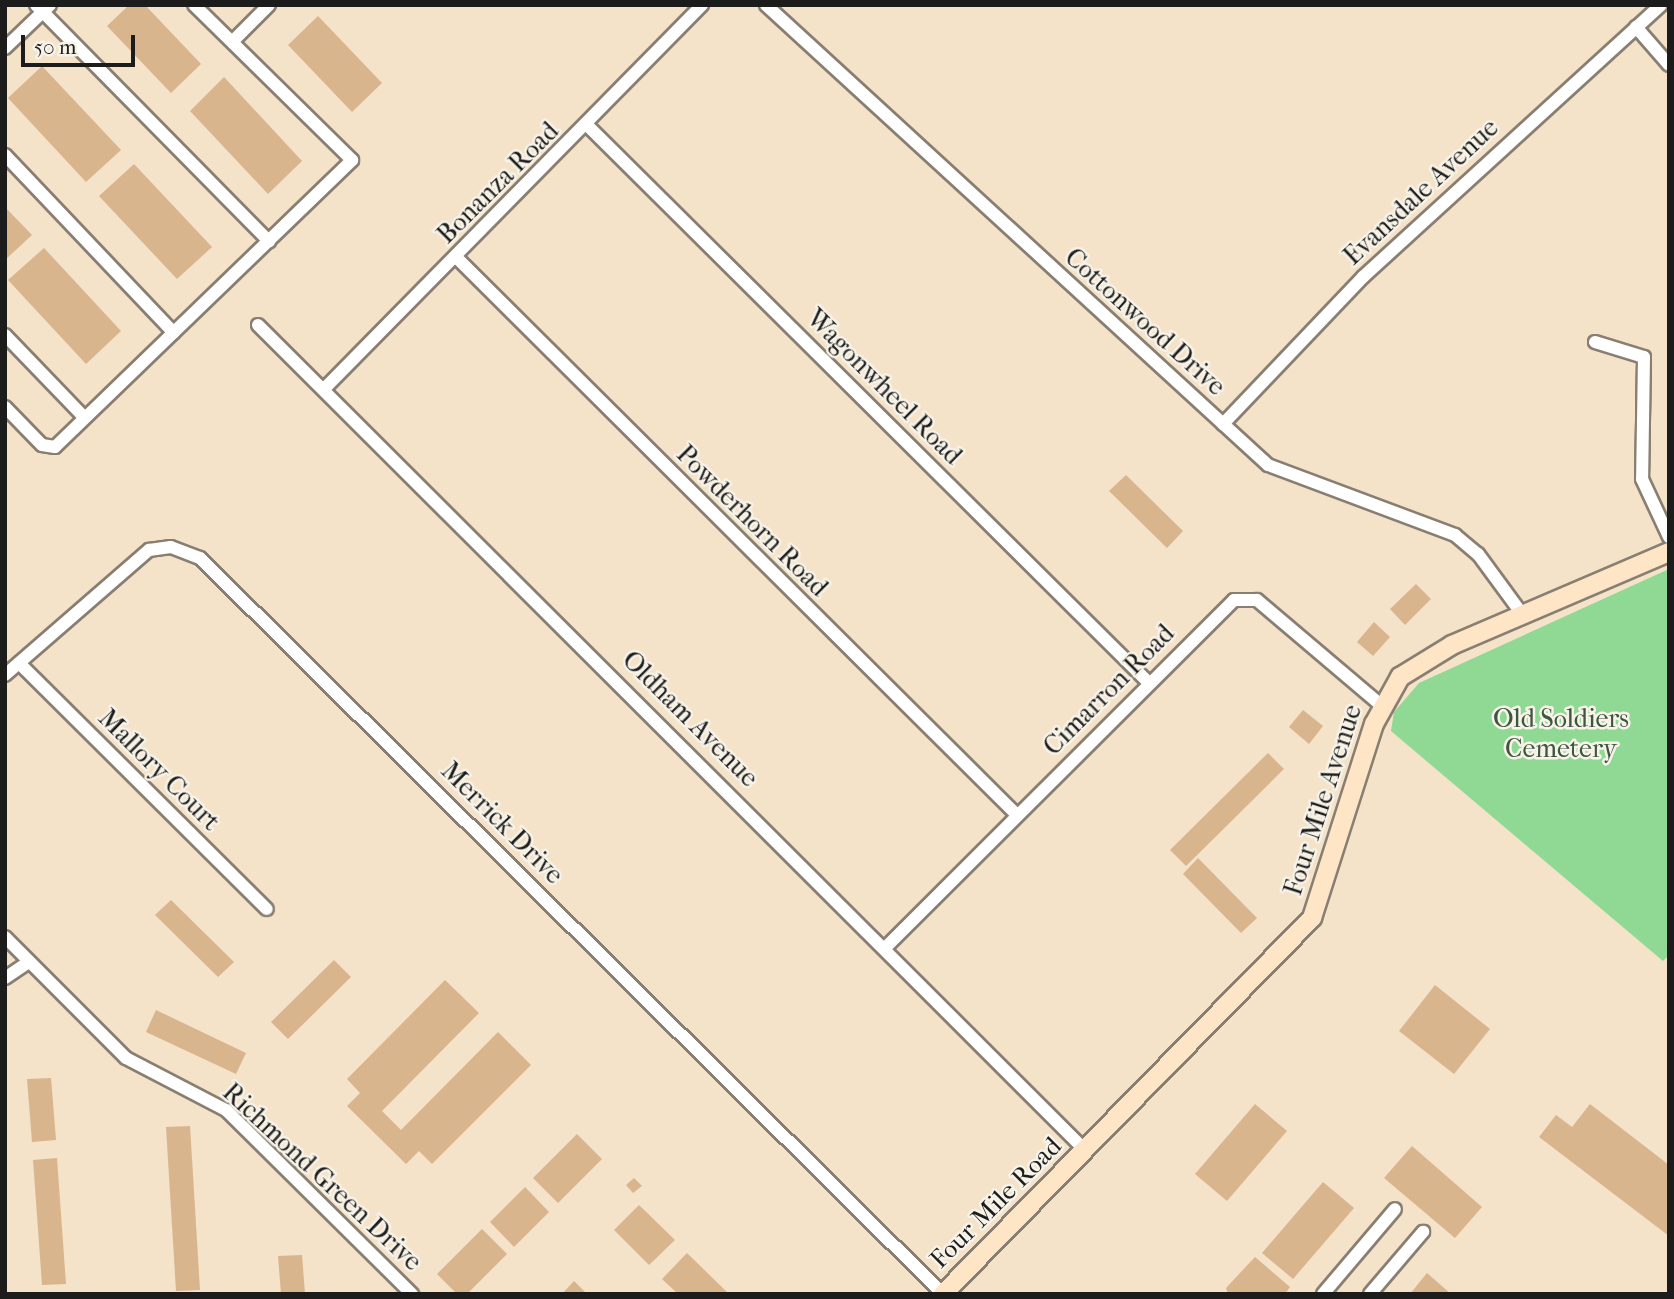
<!DOCTYPE html>
<style>
body{margin:0}
#map{position:relative;width:1674px;height:1299px;overflow:hidden;background:#f4e2c9;font-family:"IM FELL French Canon",serif}
div>[style]{position:absolute}
.green>*{inset:0;background:#8fd994}
.building>*{inset:0;background:#d9b58d}
.roads{filter:drop-shadow(2px 0 #887f72) drop-shadow(-2px 0 #887f72) drop-shadow(0 2px #887f72) drop-shadow(0 -2px #887f72)}
.street>*{height:12px;margin:-6px;padding:0 6px;transform-origin:6px;border-radius:6px;background:#fff}
.secondary>*{height:18px;margin:-9px;padding:0 9px;transform-origin:9px;border-radius:9px;background:#fde5c5}
span{translate:-50% -50%;white-space:nowrap;text-align:center;line-height:1.15;-webkit-text-stroke:5px #f7f3e8;paint-order:stroke}
.street-label{font-size:26px;color:#1c1c1c}
.park-label{font-size:26px;color:#3e5540}
.frame{position:absolute;inset:0;border:7px solid #1c1c1c;pointer-events:none}
.scale{position:absolute;left:21px;top:35px;width:114px;height:32px;box-sizing:border-box;border:4px solid #1c1c1c;border-top:0;padding-left:9px;font-size:21px;line-height:24px;white-space:nowrap;color:#1c1c1c;-webkit-text-stroke:5px #f7f3e8;paint-order:stroke}
</style>
<div id="map">
<div class="green">
<div style="clip-path:polygon(1669px 569px,1669px 955px,1663px 961px,1391px 731px,1394px 712px,1419px 683px)"></div>
</div>
<div class="building">
<div style="clip-path:polygon(129px 5px,145px 5px,201px 64px,171px 93px,107px 26px)"></div>
<div style="clip-path:polygon(318px 16px,382px 83px,352px 112px,288px 45px)"></div>
<div style="clip-path:polygon(42px 66px,121px 150px,86px 182px,8px 98px)"></div>
<div style="clip-path:polygon(224px 77px,302px 161px,268px 194px,190px 111px)"></div>
<div style="clip-path:polygon(134px 164px,212px 247px,177px 279px,99px 196px)"></div>
<div style="clip-path:polygon(5px 207px,32px 235px,5px 260px)"></div>
<div style="clip-path:polygon(44px 248px,121px 331px,86px 364px,8px 280px)"></div>
<div style="clip-path:polygon(1126px 475px,1183px 531px,1167px 548px,1109px 491px)"></div>
<div style="clip-path:polygon(1416px 584px,1431px 599px,1405px 625px,1390px 609px)"></div>
<div style="clip-path:polygon(1374px 622px,1390px 637px,1373px 656px,1357px 642px)"></div>
<div style="clip-path:polygon(1303px 710px,1323px 726px,1309px 744px,1289px 727px)"></div>
<div style="clip-path:polygon(1268px 753px,1284px 769px,1186px 866px,1170px 850px)"></div>
<div style="clip-path:polygon(1198px 858px,1257px 918px,1241px 933px,1183px 874px)"></div>
<div style="clip-path:polygon(171px 900px,234px 962px,218px 977px,155px 915px)"></div>
<div style="clip-path:polygon(334px 960px,351px 977px,288px 1039px,271px 1022px)"></div>
<div style="clip-path:polygon(445px 980px,479px 1013px,382px 1111px,401px 1130px,498px 1032px,531px 1065px,432px 1164px,419px 1151px,406px 1164px,347px 1106px,360px 1093px,347px 1079px)"></div>
<div style="clip-path:polygon(1435px 985px,1490px 1029px,1454px 1074px,1399px 1031px)"></div>
<div style="clip-path:polygon(156px 1010px,246px 1053px,236px 1074px,146px 1032px)"></div>
<div style="clip-path:polygon(51px 1078px,56px 1140px,32px 1142px,27px 1079px)"></div>
<div style="clip-path:polygon(1255px 1104px,1287px 1131px,1227px 1201px,1195px 1174px)"></div>
<div style="clip-path:polygon(1590px 1104px,1669px 1165px,1669px 1236px,1539px 1137px,1556px 1115px,1572px 1127px)"></div>
<div style="clip-path:polygon(190px 1126px,200px 1290px,176px 1291px,166px 1127px)"></div>
<div style="clip-path:polygon(577px 1134px,602px 1159px,558px 1203px,533px 1178px)"></div>
<div style="clip-path:polygon(1412px 1146px,1482px 1207px,1455px 1238px,1384px 1178px)"></div>
<div style="clip-path:polygon(57px 1158px,66px 1284px,42px 1285px,33px 1160px)"></div>
<div style="clip-path:polygon(634px 1178px,642px 1186px,633px 1193px,626px 1185px)"></div>
<div style="clip-path:polygon(1323px 1182px,1354px 1208px,1293px 1279px,1262px 1253px)"></div>
<div style="clip-path:polygon(525px 1187px,549px 1212px,514px 1247px,490px 1222px)"></div>
<div style="clip-path:polygon(639px 1205px,675px 1240px,649px 1265px,614px 1230px)"></div>
<div style="clip-path:polygon(482px 1229px,507px 1254px,467px 1294px,457px 1294px,437px 1274px)"></div>
<div style="clip-path:polygon(687px 1253px,729px 1294px,678px 1294px,662px 1279px)"></div>
<div style="clip-path:polygon(302px 1255px,305px 1294px,281px 1294px,278px 1256px)"></div>
<div style="clip-path:polygon(1255px 1257px,1290px 1287px,1285px 1294px,1228px 1294px,1226px 1288px)"></div>
<div style="clip-path:polygon(1427px 1273px,1451px 1294px,1410px 1294px)"></div>
<div style="clip-path:polygon(574px 1281px,587px 1294px,562px 1294px)"></div>
</div>
<div class="roads">
<div class="street">
<div style="left:36px;top:5px;width:332px;rotate:45.4deg"></div>
<div style="left:766px;top:5px;width:681px;rotate:42.5deg"></div>
<div style="left:1268px;top:465px;width:200px;rotate:20.5deg"></div>
<div style="left:1455px;top:535px;width:30px;rotate:40deg"></div>
<div style="left:1478px;top:554px;width:74px;rotate:53.7deg"></div>
<div style="left:1636px;top:27px;width:50px;rotate:49deg"></div>
<div style="left:235px;top:39px;width:48px;rotate:-45deg"></div>
<div style="left:5px;top:48px;width:62px;rotate:-43.7deg"></div>
<div style="left:587px;top:125px;width:791px;rotate:44.8deg"></div>
<div style="left:5px;top:155px;width:245px;rotate:46.5deg"></div>
<div style="left:456px;top:257px;width:791px;rotate:44.85deg"></div>
<div style="left:258px;top:325px;width:1168px;rotate:44.93deg"></div>
<div style="left:5px;top:335px;width:114px;rotate:46.1deg"></div>
<div style="left:1595px;top:342px;width:51px;rotate:17deg"></div>
<div style="left:1644px;top:357px;width:122px;rotate:90.9deg"></div>
<div style="left:1642px;top:479px;width:64px;rotate:65deg"></div>
<div style="left:324px;top:389px;width:539px;rotate:-45.45deg"></div>
<div style="left:5px;top:407px;width:53px;rotate:45.8deg"></div>
<div style="left:42px;top:445px;width:13px;rotate:9deg"></div>
<div style="left:55px;top:447px;width:413px;rotate:-44deg"></div>
<div style="left:352px;top:160px;width:221px;rotate:-135.5deg"></div>
<div style="left:1223px;top:424px;width:203px;rotate:-46.4deg"></div>
<div style="left:1363px;top:277px;width:403px;rotate:-42.4deg"></div>
<div style="left:19px;top:663px;width:349px;rotate:44.8deg"></div>
<div style="left:5px;top:675px;width:191px;rotate:-41deg"></div>
<div style="left:149px;top:550px;width:22px;rotate:-8deg"></div>
<div style="left:171px;top:547px;width:31px;rotate:21deg"></div>
<div style="left:200px;top:558px;width:1046px;rotate:44.73deg"></div>
<div style="left:5px;top:937px;width:171px;rotate:45deg"></div>
<div style="left:126px;top:1058px;width:113px;rotate:27.5deg"></div>
<div style="left:226px;top:1110px;width:262px;rotate:44.7deg"></div>
<div style="left:887px;top:946px;width:490px;rotate:-44.9deg"></div>
<div style="left:1234px;top:600px;width:23px"></div>
<div style="left:1257px;top:600px;width:162px;rotate:40.3deg"></div>
<div style="left:5px;top:978px;width:29px;rotate:-34deg"></div>
<div style="left:1323px;top:1294px;width:111px;rotate:-49.7deg"></div>
<div style="left:1370px;top:1294px;width:82px;rotate:-49.5deg"></div>
</div>
<div class="secondary">
<div style="left:943px;top:1294px;width:527px;rotate:-45.54deg"></div>
<div style="left:1312px;top:918px;width:204px;rotate:-72.3deg"></div>
<div style="left:1374px;top:724px;width:54px;rotate:-61deg"></div>
<div style="left:1400px;top:677px;width:61px;rotate:-31.6deg"></div>
<div style="left:1452px;top:645px;width:236px;rotate:-23.2deg"></div>
</div>
</div>
<div class="street-label">
<span style="left:498px;top:183px;rotate:-45deg">Bonanza Road</span>
<span style="left:1421px;top:192px;rotate:-43deg">Evansdale Avenue</span>
<span style="left:1145px;top:322px;rotate:42deg">Cottonwood Drive</span>
<span style="left:884px;top:387px;rotate:45deg">Wagonwheel Road</span>
<span style="left:752px;top:521px;rotate:45deg">Powderhorn Road</span>
<span style="left:1109px;top:690px;rotate:-45deg">Cimarron Road</span>
<span style="left:690px;top:719px;rotate:45deg">Oldham Avenue</span>
<span style="left:159px;top:770px;rotate:45deg">Mallory Court</span>
<span style="left:1323px;top:800px;rotate:-72deg">Four Mile Avenue</span>
<span style="left:502px;top:823px;rotate:45deg">Merrick Drive</span>
<span style="left:322px;top:1177px;rotate:43deg">Richmond Green Drive</span>
<span style="left:996px;top:1203px;rotate:-45deg">Four Mile Road</span>
</div>
<div class="park-label">
<span style="left:1561px;top:734px">Old Soldiers<br>Cemetery</span>
</div>
<div class="frame"></div>
<div class="scale">50 m</div>
</div>
